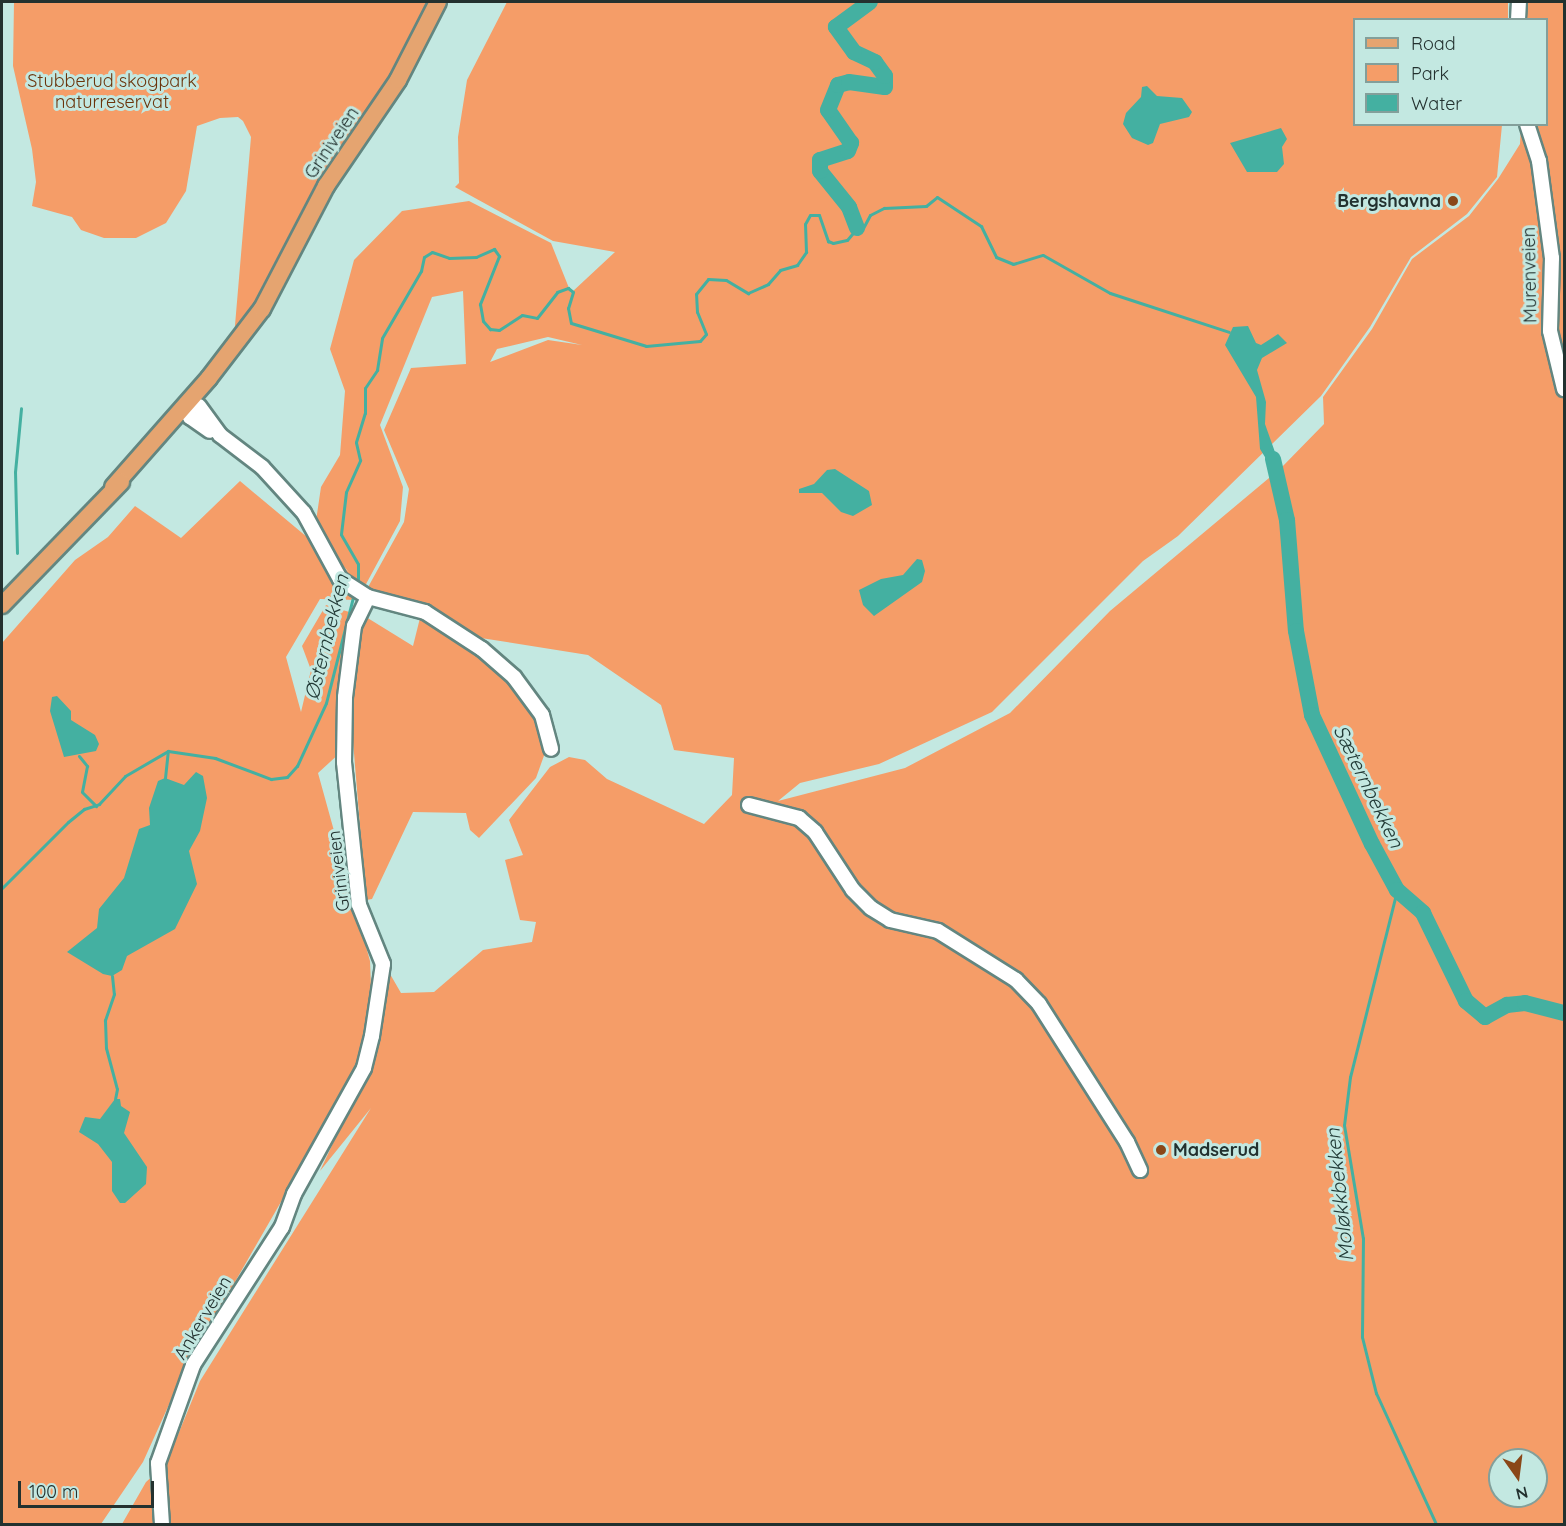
<!DOCTYPE html>
<meta charset="utf-8">
<style>
body{margin:0}
#map{position:relative;width:1566px;height:1526px;overflow:hidden;background:#c3e8e1;font-family:Quicksand,sans-serif}
div>[style]{position:absolute}
.green>*{inset:0;background:#f59d68}
.water>*{inset:0;background:#44b0a1}
.stream>*{height:3px;margin:-1.5px;padding:0 1.5px;transform-origin:1.5px;border-radius:1.5px;background:#44b0a1}
.river>*{height:16px;margin:-8px;padding:0 8px;transform-origin:8px;border-radius:8px;background:#44b0a1}
.roads{filter:drop-shadow(2px 0 #638680) drop-shadow(-2px 0 #638680) drop-shadow(0 2px #638680) drop-shadow(0 -2px #638680)}
.minor>*{height:14px;margin:-7px;padding:0 7px;transform-origin:7px;border-radius:7px;background:#fff}
.major>*{height:16px;margin:-8px;padding:0 8px;transform-origin:8px;border-radius:8px;background:#e5a470}
.dots>*{width:16px;height:16px;translate:-50% -50%;box-sizing:border-box;border:3px solid #c3e8e1;border-radius:50%}
span{translate:-50% -50%;white-space:nowrap;text-align:center;line-height:1.15;-webkit-text-stroke:6px #c3e8e1;paint-order:stroke}
.park-label{font-size:18px;color:#6b340b}
.street-label{font-size:18px;color:#23312f}
.poi-label{font-size:18px;color:#23312f;font-weight:700}
.right{translate:-100% -50%;text-align:right}
.left{translate:0 -50%;text-align:left}
.water-label{font-size:20px;color:#233b37;font-style:italic}
.frame{position:absolute;inset:0;border:3px solid #23312f;pointer-events:none}
.legend{position:absolute;left:1353px;top:18px;width:195px;height:108px;box-sizing:border-box;background:#c3e8e1;border:2px solid #839f9a;margin:0;padding:8px 10px;list-style:none;font-size:18px;color:#23312f}
.legend li{display:flex;align-items:center;gap:12px;height:30px}
.legend b{width:30px;border:2px solid #839f9a}
.north{position:absolute;left:1488px;top:1448px;width:60px;height:60px;box-sizing:border-box;background:#c3e8e1;border:2px solid #839f9a;border-radius:50%;rotate:166deg;font-size:16px;font-weight:700;line-height:24px;text-align:center;color:#23312f}
.north::after{content:'';display:block;margin:auto;width:21px;height:27px;background:#8a4718;clip-path:polygon(50% 0,100% 100%,50% 72%,0 100%)}
.scale{position:absolute;left:18px;top:1481px;width:136px;height:27px;box-sizing:border-box;border:3px solid #23312f;border-top:0;padding-left:8px;font-size:18px;line-height:21px;white-space:nowrap;color:#23312f;-webkit-text-stroke:4px #c3e8e1;paint-order:stroke}
</style>
<div id="map">
<div class="green">
<div style="clip-path:polygon(14px 2px,437px 2px,274px 279px,234px 337px,251px 137px,243px 121px,238px 117px,220px 118px,197px 126px,186px 191px,166px 223px,136px 238px,104px 238px,81px 230px,72px 217px,32px 206px,36px 182px,32px 149px,13px 66px)"></div>
<div style="clip-path:polygon(evenodd,507px 2px,1508px 2px,1508px 19px,1354px 20px,1354px 124px,1502px 125px,1497px 177px,1467px 214px,1411px 257px,1370px 327px,1321px 396px,1178px 536px,1143px 561px,992px 712px,879px 764px,800px 783px,778px 801px,905px 768px,1010px 713px,1110px 611px,1281px 468px,1324px 424px,1323px 397px,1372px 329px,1412px 259px,1469px 216px,1498px 179px,1520px 144px,1521px 125px,1546px 124px,1546px 20px,1524px 19px,1525px 2px,1564px 2px,1564px 1524px,122px 1524px,146px 1482px,166px 1464px,200px 1381px,371px 1108px,320px 1171px,372px 1060px,390px 974px,401px 993px,434px 992px,483px 950px,532px 942px,536px 922px,520px 920px,505px 860px,523px 855px,509px 820px,550px 767px,569px 757px,585px 760px,607px 779px,704px 824px,732px 795px,734px 758px,674px 750px,661px 705px,588px 655px,481px 638px,395px 601px,320px 599px,286px 657px,301px 712px,311px 670px,302px 646px,326px 605px,366px 617px,413px 646px,420px 618px,451px 634px,514px 683px,536px 713px,546px 750px,536px 778px,479px 838px,470px 830px,466px 813px,413px 812px,372px 899px,366px 900px,353px 741px,318px 773px,370px 961px,372px 1013px,350px 1082px,186px 1367px,143px 1462px,101px 1524px,2px 1524px,2px 643px,75px 560px,108px 537px,135px 506px,181px 538px,240px 481px,350px 573px,335px 558px,316px 521px,321px 487px,340px 455px,345px 391px,330px 349px,354px 260px,402px 211px,469px 201px,551px 243px,571px 293px,615px 252px,553px 241px,455px 187px,459px 183px,458px 137px,467px 80px,507px 2px,463px 291px,466px 364px,411px 368px,384px 430px,409px 489px,404px 522px,367px 589px,365px 586px,400px 521px,403px 487px,380px 425px,432px 297px,463px 291px,507px 2px,548px 337px,582px 345px,548px 340px,490px 362px,497px 349px,548px 337px,507px 2px,1500px 1460px,1536px 1460px,1536px 1496px,1500px 1496px,1500px 1460px)"></div>
</div>
<div class="water">
<div style="clip-path:polygon(1147px 86px,1157px 96px,1182px 98px,1192px 112px,1189px 117px,1160px 124px,1153px 143px,1148px 145px,1132px 138px,1123px 124px,1126px 113px,1141px 97px,1142px 87px)"></div>
<div style="clip-path:polygon(1281px 128px,1287px 139px,1282px 147px,1284px 164px,1277px 172px,1247px 172px,1230px 143px)"></div>
<div style="clip-path:polygon(1248px 326px,1256px 343px,1261px 345px,1278px 334px,1287px 343px,1262px 358px,1257px 370px,1266px 402px,1265px 424px,1276px 455px,1268px 462px,1260px 449px,1256px 397px,1225px 345px,1233px 327px)"></div>
<div style="clip-path:polygon(835px 469px,869px 491px,872px 505px,853px 516px,841px 512px,822px 493px,799px 493px,799px 489px,814px 484px,827px 470px)"></div>
<div style="clip-path:polygon(917px 559px,922px 560px,925px 571px,922px 582px,874px 616px,863px 605px,859px 590px,881px 579px,903px 575px)"></div>
<div style="clip-path:polygon(57px 696px,71px 711px,71px 720px,95px 735px,99px 744px,96px 751px,64px 757px,50px 711px,52px 697px)"></div>
<div style="clip-path:polygon(196px 772px,203px 776px,207px 798px,200px 831px,189px 851px,197px 884px,175px 929px,127px 956px,122px 970px,112px 976px,103px 974px,67px 952px,97px 928px,99px 909px,124px 878px,139px 829px,150px 825px,149px 808px,158px 781px,165px 778px,184px 785px)"></div>
<div style="clip-path:polygon(115px 1099px,120px 1099px,121px 1106px,130px 1112px,124px 1133px,147px 1167px,146px 1184px,125px 1203px,120px 1203px,112px 1191px,112px 1162px,98px 1144px,79px 1132px,85px 1117px,100px 1119px)"></div>
</div>
<div class="stream">
<div style="left:17px;top:553px;width:81px;rotate:-91.4deg"></div>
<div style="left:15px;top:472px;width:64px;rotate:-84.6deg"></div>
<div style="left:358px;top:584px;width:20px;rotate:-90deg"></div>
<div style="left:358px;top:564px;width:34px;rotate:-120deg"></div>
<div style="left:341px;top:534px;width:42px;rotate:-83.2deg"></div>
<div style="left:346px;top:492px;width:35px;rotate:-66deg"></div>
<div style="left:360px;top:460px;width:18px;rotate:-103deg"></div>
<div style="left:356px;top:442px;width:30px;rotate:-73deg"></div>
<div style="left:365px;top:413px;width:25px;rotate:-90deg"></div>
<div style="left:365px;top:388px;width:22px;rotate:-56deg"></div>
<div style="left:377px;top:370px;width:32px;rotate:-81deg"></div>
<div style="left:382px;top:338px;width:78px;rotate:-59.8deg"></div>
<div style="left:421px;top:271px;width:14px;rotate:-78deg"></div>
<div style="left:424px;top:257px;width:9px;rotate:-32deg"></div>
<div style="left:432px;top:252px;width:18px;rotate:19deg"></div>
<div style="left:449px;top:258px;width:27px;rotate:-2deg"></div>
<div style="left:476px;top:257px;width:20px;rotate:-24deg"></div>
<div style="left:494px;top:249px;width:9px;rotate:54deg"></div>
<div style="left:499px;top:256px;width:52px;rotate:111.6deg"></div>
<div style="left:480px;top:304px;width:17px;rotate:80deg"></div>
<div style="left:483px;top:321px;width:11px;rotate:49deg"></div>
<div style="left:490px;top:329px;width:9px;rotate:6deg"></div>
<div style="left:499px;top:330px;width:27px;rotate:-33deg"></div>
<div style="left:522px;top:315px;width:15px;rotate:11deg"></div>
<div style="left:537px;top:318px;width:33px;rotate:-52deg"></div>
<div style="left:557px;top:292px;width:12px;rotate:-20deg"></div>
<div style="left:568px;top:288px;width:6px;rotate:39deg"></div>
<div style="left:573px;top:292px;width:17px;rotate:107deg"></div>
<div style="left:568px;top:308px;width:15px;rotate:79deg"></div>
<div style="left:571px;top:323px;width:78px;rotate:17deg"></div>
<div style="left:646px;top:346px;width:54px;rotate:-5.3deg"></div>
<div style="left:700px;top:341px;width:9px;rotate:-49deg"></div>
<div style="left:706px;top:334px;width:24px;rotate:-112deg"></div>
<div style="left:697px;top:312px;width:18px;rotate:-93deg"></div>
<div style="left:696px;top:294px;width:19px;rotate:-51deg"></div>
<div style="left:708px;top:279px;width:18px;rotate:3deg"></div>
<div style="left:726px;top:280px;width:26px;rotate:31deg"></div>
<div style="left:748px;top:293px;width:22px;rotate:-24deg"></div>
<div style="left:768px;top:284px;width:18px;rotate:-49deg"></div>
<div style="left:780px;top:270px;width:18px;rotate:-16deg"></div>
<div style="left:797px;top:265px;width:16px;rotate:-55deg"></div>
<div style="left:806px;top:252px;width:28px;rotate:-92deg"></div>
<div style="left:805px;top:224px;width:10px;rotate:-61deg"></div>
<div style="left:810px;top:215px;width:9px"></div>
<div style="left:819px;top:215px;width:28px;rotate:71deg"></div>
<div style="left:828px;top:241px;width:5px;rotate:22deg"></div>
<div style="left:833px;top:243px;width:14px;rotate:-12deg"></div>
<div style="left:847px;top:240px;width:16px;rotate:-50deg"></div>
<div style="left:857px;top:228px;width:5px;rotate:22deg"></div>
<div style="left:862px;top:230px;width:17px;rotate:-62deg"></div>
<div style="left:870px;top:215px;width:16px;rotate:-27deg"></div>
<div style="left:884px;top:208px;width:42px;rotate:-2.7deg"></div>
<div style="left:926px;top:206px;width:14px;rotate:-39deg"></div>
<div style="left:937px;top:197px;width:53px;rotate:33.4deg"></div>
<div style="left:981px;top:226px;width:34px;rotate:64deg"></div>
<div style="left:996px;top:257px;width:18px;rotate:22deg"></div>
<div style="left:1013px;top:264px;width:31px;rotate:-17deg"></div>
<div style="left:1043px;top:255px;width:77px;rotate:29.6deg"></div>
<div style="left:1110px;top:293px;width:125px;rotate:18.1deg"></div>
<div style="left:79px;top:756px;width:13px;rotate:51deg"></div>
<div style="left:87px;top:766px;width:26px;rotate:101deg"></div>
<div style="left:82px;top:792px;width:20px;rotate:45deg"></div>
<div style="left:165px;top:778px;width:27px;rotate:-84deg"></div>
<div style="left:2px;top:888px;width:93px;rotate:-45deg"></div>
<div style="left:68px;top:822px;width:21px;rotate:-39deg"></div>
<div style="left:84px;top:809px;width:16px;rotate:-18deg"></div>
<div style="left:99px;top:804px;width:38px;rotate:-47deg"></div>
<div style="left:125px;top:776px;width:50px;rotate:-30.2deg"></div>
<div style="left:168px;top:751px;width:48px;rotate:8.5deg"></div>
<div style="left:215px;top:758px;width:60px;rotate:20.6deg"></div>
<div style="left:271px;top:779px;width:16px;rotate:-7deg"></div>
<div style="left:287px;top:777px;width:15px;rotate:-48deg"></div>
<div style="left:297px;top:766px;width:69px;rotate:-65.3deg"></div>
<div style="left:326px;top:703px;width:114px;rotate:-75.7deg"></div>
<div style="left:1397px;top:890px;width:193px;rotate:104.1deg"></div>
<div style="left:1350px;top:1077px;width:48px;rotate:97.1deg"></div>
<div style="left:1344px;top:1125px;width:115px;rotate:80.5deg"></div>
<div style="left:1363px;top:1238px;width:99px;rotate:90.6deg"></div>
<div style="left:1362px;top:1337px;width:58px;rotate:76deg"></div>
<div style="left:1376px;top:1393px;width:144px;rotate:65.4deg"></div>
<div style="left:112px;top:976px;width:18px;rotate:84deg"></div>
<div style="left:114px;top:994px;width:28px;rotate:109deg"></div>
<div style="left:105px;top:1020px;width:28px;rotate:88deg"></div>
<div style="left:106px;top:1048px;width:42px;rotate:75deg"></div>
<div style="left:117px;top:1089px;width:10px;rotate:101deg"></div>
</div>
<div class="river">
<div style="left:857px;top:228px;width:22px;rotate:-111deg"></div>
<div style="left:849px;top:207px;width:46px;rotate:-128.9deg"></div>
<div style="left:820px;top:171px;width:11px;rotate:-90deg"></div>
<div style="left:820px;top:160px;width:29px;rotate:-18deg"></div>
<div style="left:848px;top:151px;width:9px;rotate:-69deg"></div>
<div style="left:851px;top:143px;width:40px;rotate:-124.9deg"></div>
<div style="left:828px;top:110px;width:27px;rotate:-68deg"></div>
<div style="left:838px;top:85px;width:11px;rotate:-15deg"></div>
<div style="left:849px;top:82px;width:36px;rotate:8deg"></div>
<div style="left:885px;top:87px;width:11px;rotate:-90deg"></div>
<div style="left:885px;top:76px;width:17px;rotate:-126deg"></div>
<div style="left:875px;top:62px;width:23px;rotate:-155deg"></div>
<div style="left:854px;top:52px;width:31px;rotate:-126deg"></div>
<div style="left:836px;top:27px;width:42px;rotate:-36.3deg"></div>
<div style="left:1273px;top:459px;width:63px;rotate:77.1deg"></div>
<div style="left:1287px;top:520px;width:111px;rotate:85.4deg"></div>
<div style="left:1296px;top:631px;width:86px;rotate:79.2deg"></div>
<div style="left:1312px;top:715px;width:142px;rotate:65.1deg"></div>
<div style="left:1372px;top:844px;width:52px;rotate:61.5deg"></div>
<div style="left:1397px;top:890px;width:35px;rotate:41deg"></div>
<div style="left:1423px;top:913px;width:98px;rotate:64deg"></div>
<div style="left:1466px;top:1001px;width:25px;rotate:40deg"></div>
<div style="left:1485px;top:1017px;width:25px;rotate:-29deg"></div>
<div style="left:1507px;top:1005px;width:18px;rotate:-6deg"></div>
<div style="left:1525px;top:1003px;width:40px;rotate:14.4deg"></div>
</div>
<div class="roads">
<div class="minor">
<div style="left:1518px;top:20px;width:18px;rotate:-87deg"></div>
<div style="left:1527px;top:124px;width:39px;rotate:72deg"></div>
<div style="left:1539px;top:161px;width:98px;rotate:82.4deg"></div>
<div style="left:1552px;top:258px;width:73px;rotate:91.6deg"></div>
<div style="left:1550px;top:331px;width:60px;rotate:76.4deg"></div>
<div style="left:186px;top:406px;width:12px;rotate:70deg"></div>
<div style="left:190px;top:417px;width:24px;rotate:35deg"></div>
<div style="left:199px;top:406px;width:36px;rotate:54deg"></div>
<div style="left:220px;top:435px;width:53px;rotate:37.3deg"></div>
<div style="left:262px;top:467px;width:62px;rotate:47.6deg"></div>
<div style="left:304px;top:513px;width:75px;rotate:61.4deg"></div>
<div style="left:340px;top:579px;width:33px;rotate:33deg"></div>
<div style="left:368px;top:597px;width:59px;rotate:14.7deg"></div>
<div style="left:425px;top:612px;width:68px;rotate:33deg"></div>
<div style="left:482px;top:649px;width:43px;rotate:41.2deg"></div>
<div style="left:514px;top:677px;width:47px;rotate:53.6deg"></div>
<div style="left:542px;top:715px;width:35px;rotate:75deg"></div>
<div style="left:749px;top:805px;width:52px;rotate:14.6deg"></div>
<div style="left:799px;top:818px;width:21px;rotate:41deg"></div>
<div style="left:815px;top:832px;width:69px;rotate:56.8deg"></div>
<div style="left:853px;top:890px;width:25px;rotate:45deg"></div>
<div style="left:871px;top:908px;width:22px;rotate:32deg"></div>
<div style="left:890px;top:920px;width:49px;rotate:12.9deg"></div>
<div style="left:938px;top:931px;width:92px;rotate:32.1deg"></div>
<div style="left:1016px;top:980px;width:33px;rotate:46deg"></div>
<div style="left:1039px;top:1004px;width:164px;rotate:57.5deg"></div>
<div style="left:1127px;top:1142px;width:31px;rotate:65deg"></div>
<div style="left:162px;top:1524px;width:61px;rotate:-93.8deg"></div>
<div style="left:158px;top:1463px;width:104px;rotate:-70.3deg"></div>
<div style="left:193px;top:1365px;width:164px;rotate:-57.2deg"></div>
<div style="left:282px;top:1227px;width:35px;rotate:-70deg"></div>
<div style="left:294px;top:1194px;width:144px;rotate:-60.9deg"></div>
<div style="left:364px;top:1068px;width:33px;rotate:-76deg"></div>
<div style="left:372px;top:1036px;width:73px;rotate:-81.3deg"></div>
<div style="left:383px;top:964px;width:64px;rotate:-112.1deg"></div>
<div style="left:359px;top:905px;width:144px;rotate:-96deg"></div>
<div style="left:344px;top:762px;width:65px;rotate:-89.1deg"></div>
<div style="left:345px;top:697px;width:72px;rotate:-82.8deg"></div>
<div style="left:354px;top:626px;width:32px;rotate:-64deg"></div>
</div>
<div class="major">
<div style="left:113px;top:487px;width:145px;rotate:-48.6deg"></div>
<div style="left:209px;top:378px;width:87px;rotate:-52.5deg"></div>
<div style="left:262px;top:309px;width:139px;rotate:-62.5deg"></div>
<div style="left:326px;top:186px;width:128px;rotate:-55.8deg"></div>
<div style="left:398px;top:80px;width:88px;rotate:-62.9deg"></div>
<div style="left:2px;top:605px;width:171px;rotate:-45.9deg"></div>
</div>
</div>
<div class="dots">
<div style="left:1453px;top:201px;background:#8a4718"></div>
<div style="left:1161px;top:1150px;background:#8a4718"></div>
</div>
<div class="park-label">
<span style="left:112px;top:92px">Stubberud skogpark<br>naturreservat</span>
</div>
<div class="street-label">
<span style="left:332px;top:143px;rotate:-56deg">Griniveien</span>
<span style="left:1530px;top:275px;rotate:-91deg">Murenveien</span>
<span style="left:339px;top:871px;rotate:-97deg">Griniveien</span>
<span style="left:203px;top:1318px;rotate:-59deg">Ankerveien</span>
</div>
<div class="poi-label">
<span class="right" style="left:1441px;top:201px">Bergshavna</span>
<span class="left" style="left:1173px;top:1150px">Madserud</span>
</div>
<div class="water-label">
<span style="left:326px;top:637px;rotate:-76deg">Østernbekken</span>
<span style="left:1369px;top:786px;rotate:64deg">Sæternbekken</span>
<span style="left:1339px;top:1195px;rotate:-96deg">Moløkkbekken</span>
</div>
<div class="frame"></div>
<ul class="legend">
<li><b style="height:8px;background:#e5a470"></b>Road</li>
<li><b style="height:16px;background:#f59d68"></b>Park</li>
<li><b style="height:16px;background:#44b0a1"></b>Water</li>
</ul>
<div class="north">N</div>
<div class="scale">100 m</div>
</div>
